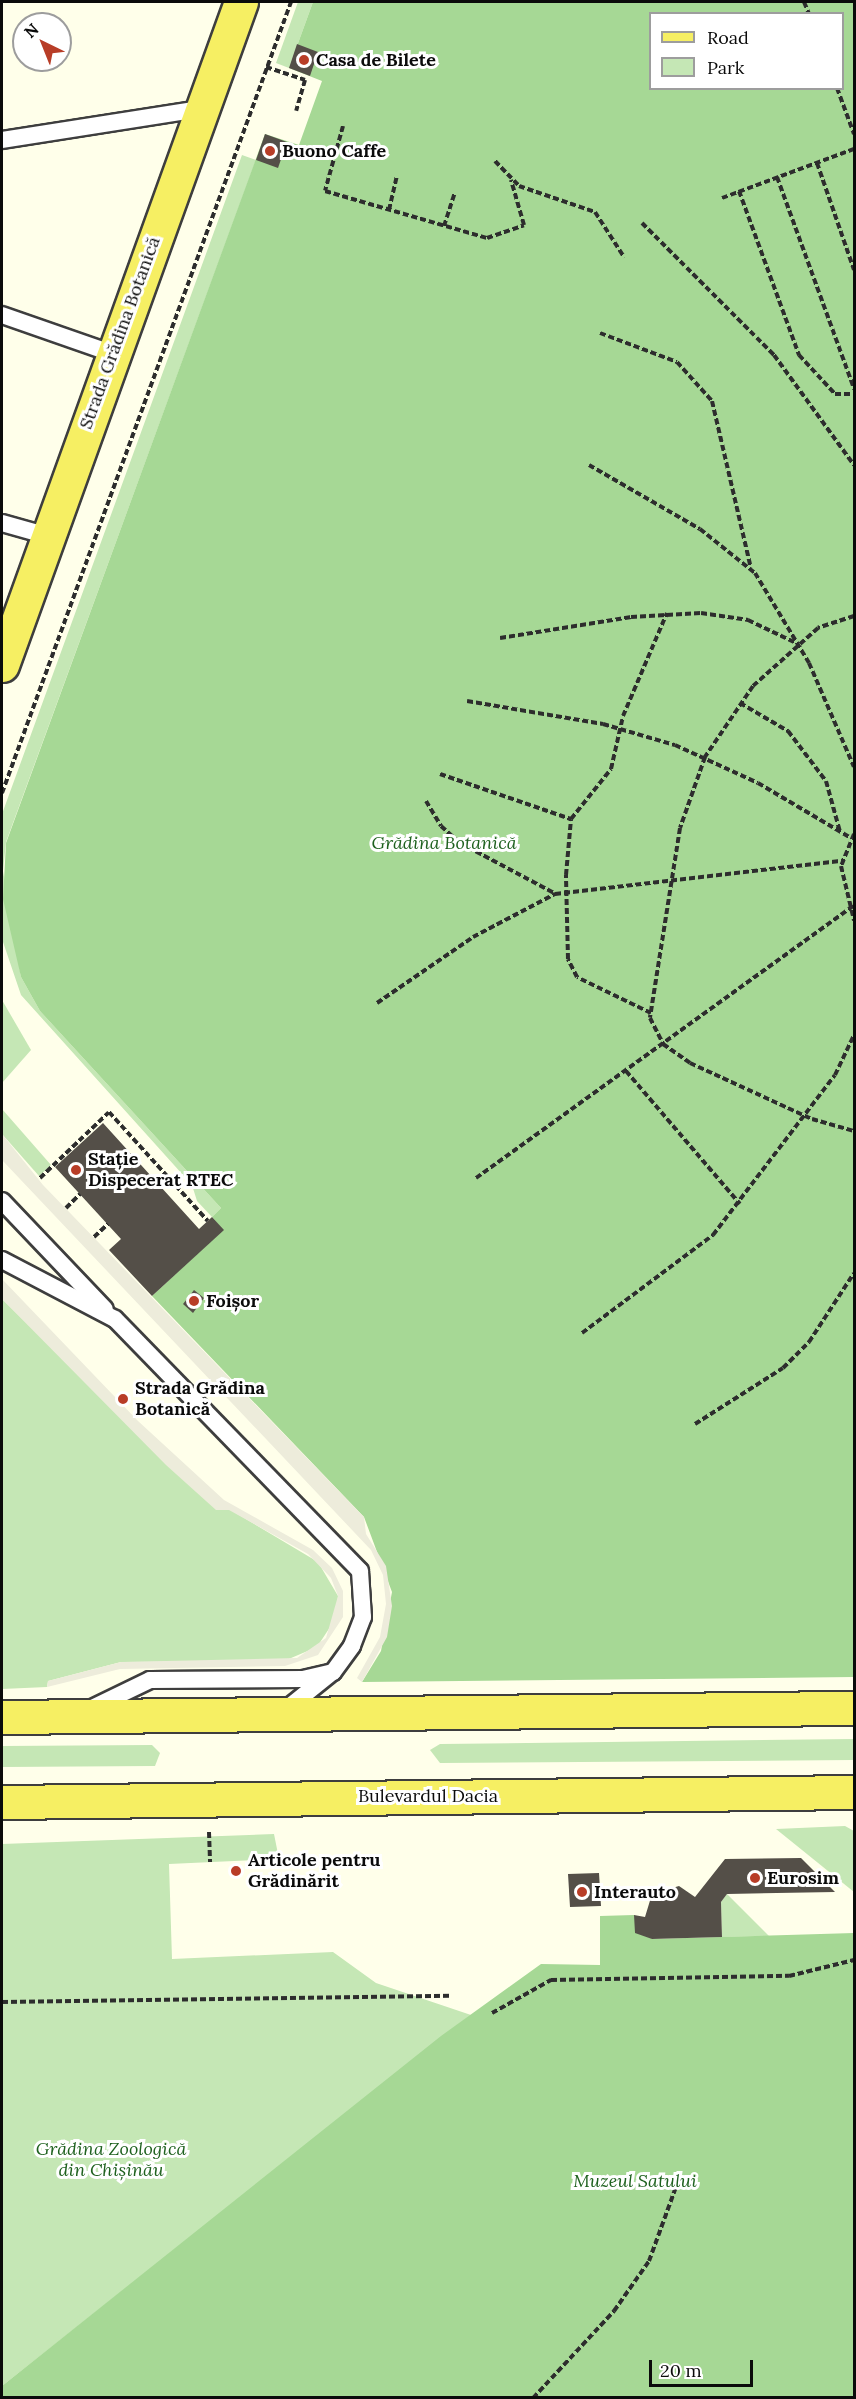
<!DOCTYPE html>
<meta charset="utf-8">
<style>
body{margin:0}
#map{position:relative;width:856px;height:2399px;overflow:hidden;background:#ffffea;font-family:Lora,serif}
div>[style]{position:absolute}
.green>*{inset:0;background:#c5e7b5}
.forest>*{inset:0;background:#a6d895}
.plaza>*{inset:0;background:#edecdb}
.building>*{inset:0;background:#544f48}
.path>*{height:4px;margin-top:-2px;transform-origin:0;background:repeating-linear-gradient(90deg,#2d2d2d 0 6px,transparent 0 9px)}
.roads{filter:drop-shadow(2px 0 #3e3e3e) drop-shadow(-2px 0 #3e3e3e) drop-shadow(0 2px #3e3e3e) drop-shadow(0 -2px #3e3e3e)}
.service>*{height:16px;margin:-8px;padding:0 8px;transform-origin:8px;border-radius:8px;background:#fff}
.primary>*{height:33px;margin:-16.5px;padding:0 16.5px;transform-origin:16.5px;border-radius:16.5px;background:#f6ef63}
.dots>*{width:16px;height:16px;translate:-50% -50%;box-sizing:border-box;border:3px solid #fff;border-radius:50%}
span{translate:-50% -50%;white-space:nowrap;text-align:center;line-height:1.15;-webkit-text-stroke:6px #fff;paint-order:stroke}
.poi-label{font-size:18px;color:#0b0b0b;font-weight:700}
.left{translate:0 -50%;text-align:left}
.street-label{font-size:18px;color:#0b0b0b}
.park-label{font-size:18px;color:#1e611e;font-style:italic}
.frame{position:absolute;inset:0;border:3px solid #0b0b0b;pointer-events:none}
.legend{position:absolute;left:649px;top:12px;width:195px;height:78px;box-sizing:border-box;background:#fff;border:2px solid #9d9d9d;margin:0;padding:8px 10px;list-style:none;font-size:18px;color:#0b0b0b}
.legend li{display:flex;align-items:center;gap:12px;height:30px}
.legend b{width:30px;border:2px solid #9d9d9d}
.north{position:absolute;left:12px;top:12px;width:60px;height:60px;box-sizing:border-box;background:#fff;border:2px solid #9d9d9d;border-radius:50%;rotate:317deg;font-size:16px;font-weight:700;line-height:24px;text-align:center;color:#0b0b0b}
.north::after{content:'';display:block;margin:auto;width:21px;height:27px;background:#b83d27;clip-path:polygon(50% 0,100% 100%,50% 72%,0 100%)}
.scale{position:absolute;left:649px;top:2360px;width:104px;height:27px;box-sizing:border-box;border:3px solid #0b0b0b;border-top:0;padding-left:8px;font-size:18px;line-height:21px;white-space:nowrap;color:#0b0b0b;-webkit-text-stroke:4px #fff;paint-order:stroke}
</style>
<div id="map">
<div class="green">
<div style="clip-path:polygon(298px 2px,313px 2px,289px 68px,276px 63px)"></div>
<div style="clip-path:polygon(242px 155px,256px 160px,6px 842px,3px 871px,21px 977px,40px 1011px,221px 1208px,212px 1217px,197px 1201px,192px 1185px,21px 995px,2px 939px,2px 814px)"></div>
<div style="clip-path:polygon(2px 1000px,31px 1050px,2px 1083px)"></div>
<div style="clip-path:polygon(2px 1109px,51px 1165px,39px 1176px,2px 1134px)"></div>
<div style="clip-path:polygon(2px 1299px,216px 1509px,229px 1509px,318px 1562px,338px 1596px,336px 1618px,317px 1647px,284px 1661px,121px 1662px,48px 1681px,47px 1687px,2px 1689px)"></div>
<div style="clip-path:polygon(854px 1739px,854px 1760px,440px 1763px,430px 1750px,440px 1744px)"></div>
<div style="clip-path:polygon(152px 1745px,160px 1753px,155px 1766px,2px 1767px,2px 1746px)"></div>
<div style="clip-path:polygon(845px 1826px,854px 1831px,854px 1892px,776px 1829px)"></div>
<div style="clip-path:polygon(274px 1834px,279px 1859px,169px 1864px,172px 1959px,333px 1952px,376px 1983px,471px 2015px,2px 2386px,2px 1844px)"></div>
<div style="clip-path:polygon(727px 1894px,769px 1936px,722px 1937px,721px 1902px)"></div>
</div>
<div class="forest">
<div style="clip-path:polygon(evenodd,313px 2px,854px 2px,854px 1677px,362px 1682px,381px 1651px,392px 1592px,364px 1517px,152px 1296px,223px 1230px,212px 1217px,221px 1208px,40px 1011px,21px 977px,3px 899px,6px 843px,265px 134px,299px 145px,322px 81px,289px 68px,313px 2px,650px 14px,842px 14px,842px 88px,650px 88px,650px 14px)"></div>
<div style="clip-path:polygon(634px 1915px,652px 1939px,854px 1933px,854px 2397px,2px 2398px,2px 2386px,441px 2036px,541px 1964px,600px 1965px,600px 1916px)"></div>
</div>
<div class="plaza">
<div style="clip-path:polygon(2px 1134px,43px 1185px,364px 1517px,366px 1534px,386px 1566px,392px 1606px,387px 1637px,362px 1682px,357px 1678px,380px 1637px,386px 1604px,383px 1575px,371px 1550px,2px 1160px)"></div>
<div style="clip-path:polygon(2px 1279px,138px 1421px,224px 1500px,313px 1550px,332px 1568px,343px 1591px,343px 1617px,318px 1655px,285px 1666px,120px 1669px,47px 1687px,48px 1681px,121px 1662px,297px 1658px,326px 1638px,338px 1596px,331px 1578px,308px 1554px,229px 1510px,216px 1510px,166px 1465px,2px 1299px)"></div>
</div>
<div class="building">
<div style="clip-path:polygon(297px 44px,318px 52px,310px 76px,289px 68px)"></div>
<div style="clip-path:polygon(265px 134px,287px 142px,278px 168px,256px 160px)"></div>
<div style="clip-path:polygon(103px 1123px,199px 1229px,212px 1217px,224px 1230px,152px 1296px,109px 1250px,121px 1239px,55px 1167px)"></div>
<div style="clip-path:polygon(194px 1290px,204px 1298px,193px 1313px,183px 1304px)"></div>
<div style="clip-path:polygon(801px 1858px,835px 1892px,727px 1894px,721px 1902px,722px 1937px,652px 1939px,635px 1933px,634px 1915px,645px 1917px,652px 1894px,679px 1886px,695px 1897px,725px 1859px)"></div>
<div style="clip-path:polygon(599px 1873px,601px 1906px,570px 1907px,568px 1874px)"></div>
</div>
<div class="path">
<div style="left:804px;top:2px;width:13px;rotate:67deg"></div>
<div style="left:266px;top:67px;width:41px;rotate:18.4deg"></div>
<div style="left:305px;top:80px;width:32px;rotate:106deg"></div>
<div style="left:837px;top:88px;width:49px;rotate:69.7deg"></div>
<div style="left:343px;top:126px;width:67px;rotate:105.5deg"></div>
<div style="left:325px;top:191px;width:169px;rotate:16.2deg"></div>
<div style="left:487px;top:238px;width:39px;rotate:-19deg"></div>
<div style="left:524px;top:225px;width:47px;rotate:-106.1deg"></div>
<div style="left:495px;top:161px;width:35px;rotate:46deg"></div>
<div style="left:519px;top:186px;width:80px;rotate:18.9deg"></div>
<div style="left:595px;top:212px;width:54px;rotate:57.2deg"></div>
<div style="left:817px;top:163px;width:113px;rotate:70.9deg"></div>
<div style="left:777px;top:177px;width:226px;rotate:70deg"></div>
<div style="left:739px;top:191px;width:175px;rotate:69.9deg"></div>
<div style="left:799px;top:355px;width:53px;rotate:47.3deg"></div>
<div style="left:835px;top:394px;width:19px"></div>
<div style="left:722px;top:198px;width:141px;rotate:-20.4deg"></div>
<div style="left:389px;top:210px;width:35px;rotate:-77deg"></div>
<div style="left:642px;top:223px;width:187px;rotate:45deg"></div>
<div style="left:774px;top:355px;width:136px;rotate:54deg"></div>
<div style="left:444px;top:226px;width:35px;rotate:-72deg"></div>
<div style="left:600px;top:333px;width:82px;rotate:20.6deg"></div>
<div style="left:677px;top:362px;width:52px;rotate:48.1deg"></div>
<div style="left:712px;top:401px;width:171px;rotate:76.9deg"></div>
<div style="left:589px;top:465px;width:128px;rotate:30deg"></div>
<div style="left:700px;top:529px;width:70px;rotate:38.7deg"></div>
<div style="left:755px;top:573px;width:105px;rotate:59deg"></div>
<div style="left:809px;top:663px;width:113px;rotate:66.6deg"></div>
<div style="left:854px;top:616px;width:38px;rotate:162deg"></div>
<div style="left:818px;top:628px;width:87px;rotate:138.3deg"></div>
<div style="left:753px;top:686px;width:86px;rotate:124.1deg"></div>
<div style="left:705px;top:757px;width:75px;rotate:109.4deg"></div>
<div style="left:680px;top:828px;width:192px;rotate:99deg"></div>
<div style="left:650px;top:1018px;width:29px;rotate:63deg"></div>
<div style="left:663px;top:1044px;width:33px;rotate:35deg"></div>
<div style="left:690px;top:1063px;width:134px;rotate:24.7deg"></div>
<div style="left:812px;top:1119px;width:44px;rotate:15.9deg"></div>
<div style="left:500px;top:638px;width:133px;rotate:-9.1deg"></div>
<div style="left:631px;top:617px;width:70px;rotate:-3.3deg"></div>
<div style="left:701px;top:613px;width:48px;rotate:8.5deg"></div>
<div style="left:748px;top:620px;width:55px;rotate:25.6deg"></div>
<div style="left:467px;top:701px;width:138px;rotate:9.6deg"></div>
<div style="left:603px;top:724px;width:75px;rotate:16.3deg"></div>
<div style="left:675px;top:745px;width:91px;rotate:24.6deg"></div>
<div style="left:758px;top:783px;width:108px;rotate:30.6deg"></div>
<div style="left:740px;top:703px;width:56px;rotate:30.3deg"></div>
<div style="left:788px;top:731px;width:63px;rotate:52.8deg"></div>
<div style="left:826px;top:781px;width:53px;rotate:74.6deg"></div>
<div style="left:440px;top:774px;width:139px;rotate:19deg"></div>
<div style="left:2px;top:793px;width:842px;rotate:-69.93deg"></div>
<div style="left:426px;top:801px;width:29px;rotate:59deg"></div>
<div style="left:441px;top:826px;width:25px;rotate:42deg"></div>
<div style="left:460px;top:843px;width:106px;rotate:28deg"></div>
<div style="left:854px;top:834px;width:35px;rotate:112deg"></div>
<div style="left:841px;top:866px;width:56px;rotate:76.5deg"></div>
<div style="left:377px;top:1003px;width:116px;rotate:-34.5deg"></div>
<div style="left:473px;top:937px;width:93px;rotate:-27.7deg"></div>
<div style="left:555px;top:894px;width:289px;rotate:-6.6deg"></div>
<div style="left:651px;top:1013px;width:82px;rotate:-154.1deg"></div>
<div style="left:577px;top:977px;width:20px;rotate:-117deg"></div>
<div style="left:568px;top:959px;width:84px;rotate:-91.4deg"></div>
<div style="left:566px;top:875px;width:56px;rotate:-84.9deg"></div>
<div style="left:571px;top:819px;width:64px;rotate:-51.3deg"></div>
<div style="left:611px;top:769px;width:54px;rotate:-77.2deg"></div>
<div style="left:623px;top:716px;width:112px;rotate:-66.9deg"></div>
<div style="left:626px;top:1071px;width:175px;rotate:49.4deg"></div>
<div style="left:40px;top:1178px;width:95px;rotate:-43.7deg"></div>
<div style="left:109px;top:1112px;width:147px;rotate:47.8deg"></div>
<div style="left:476px;top:1178px;width:466px;rotate:-35.8deg"></div>
<div style="left:66px;top:1208px;width:20px;rotate:-45deg"></div>
<div style="left:94px;top:1237px;width:19px;rotate:-43deg"></div>
<div style="left:582px;top:1333px;width:164px;rotate:-36.8deg"></div>
<div style="left:713px;top:1235px;width:201px;rotate:-52.7deg"></div>
<div style="left:835px;top:1075px;width:44px;rotate:-64.6deg"></div>
<div style="left:695px;top:1424px;width:104px;rotate:-32.5deg"></div>
<div style="left:783px;top:1368px;width:37px;rotate:-45deg"></div>
<div style="left:809px;top:1342px;width:82px;rotate:-56.9deg"></div>
<div style="left:209px;top:1832px;width:30px;rotate:88deg"></div>
<div style="left:2px;top:2002px;width:449px;rotate:-0.8deg"></div>
<div style="left:492px;top:2013px;width:68px;rotate:-29.2deg"></div>
<div style="left:551px;top:1980px;width:238px;rotate:-1deg"></div>
<div style="left:789px;top:1976px;width:67px;rotate:-13.8deg"></div>
<div style="left:533px;top:2398px;width:119px;rotate:-47deg"></div>
<div style="left:614px;top:2311px;width:61px;rotate:-55deg"></div>
<div style="left:649px;top:2261px;width:82px;rotate:-70deg"></div>
</div>
<div class="roads">
<div class="service">
<div style="left:2px;top:140px;width:201px;rotate:-8.9deg"></div>
<div style="left:2px;top:315px;width:115px;rotate:19.2deg"></div>
<div style="left:2px;top:523px;width:48px;rotate:15.8deg"></div>
<div style="left:2px;top:1201px;width:149px;rotate:46.4deg"></div>
<div style="left:2px;top:1260px;width:127px;rotate:27.6deg"></div>
<div style="left:115px;top:1319px;width:351px;rotate:45.8deg"></div>
<div style="left:360px;top:1571px;width:46px;rotate:86.3deg"></div>
<div style="left:363px;top:1617px;width:31px;rotate:111deg"></div>
<div style="left:352px;top:1646px;width:32px;rotate:126deg"></div>
<div style="left:333px;top:1672px;width:31px;rotate:167deg"></div>
<div style="left:303px;top:1679px;width:153px;rotate:179.6deg"></div>
<div style="left:150px;top:1680px;width:67px;rotate:154.2deg"></div>
<div style="left:284px;top:1711px;width:59px;rotate:-38.8deg"></div>
</div>
<div class="primary">
<div style="left:2px;top:665px;width:705px;rotate:-70.18deg"></div>
<div style="left:2px;top:1717px;width:852px;rotate:-0.61deg"></div>
<div style="left:2px;top:1802px;width:852px;rotate:-0.67deg"></div>
</div>
</div>
<div class="dots">
<div style="left:304px;top:60px;background:#b83d27"></div>
<div style="left:270px;top:151px;background:#b83d27"></div>
<div style="left:76px;top:1170px;background:#b83d27"></div>
<div style="left:194px;top:1301px;background:#b83d27"></div>
<div style="left:123px;top:1399px;background:#b83d27"></div>
<div style="left:236px;top:1871px;background:#b83d27"></div>
<div style="left:755px;top:1878px;background:#b83d27"></div>
<div style="left:582px;top:1892px;background:#b83d27"></div>
</div>
<div class="poi-label">
<span class="left" style="left:316px;top:60px">Casa de Bilete</span>
<span class="left" style="left:282px;top:151px">Buono Caffe</span>
<span class="left" style="left:88px;top:1170px">Stație<br>Dispecerat RTEC</span>
<span class="left" style="left:206px;top:1301px">Foișor</span>
<span class="left" style="left:135px;top:1399px">Strada Grădina<br>Botanică</span>
<span class="left" style="left:248px;top:1871px">Articole pentru<br>Grădinărit</span>
<span class="left" style="left:767px;top:1878px">Eurosim</span>
<span class="left" style="left:594px;top:1892px">Interauto</span>
</div>
<div class="street-label">
<span style="left:120px;top:333px;rotate:-70deg">Strada Grădina Botanică</span>
<span style="left:428px;top:1796px">Bulevardul Dacia</span>
</div>
<div class="park-label">
<span style="left:444px;top:843px">Grădina Botanică</span>
<span style="left:111px;top:2160px">Grădina Zoologică<br>din Chișinău</span>
<span style="left:635px;top:2181px">Muzeul Satului</span>
</div>
<div class="frame"></div>
<ul class="legend">
<li><b style="height:8px;background:#f6ef63"></b>Road</li>
<li><b style="height:16px;background:#c5e7b5"></b>Park</li>
</ul>
<div class="north">N</div>
<div class="scale">20 m</div>
</div>
